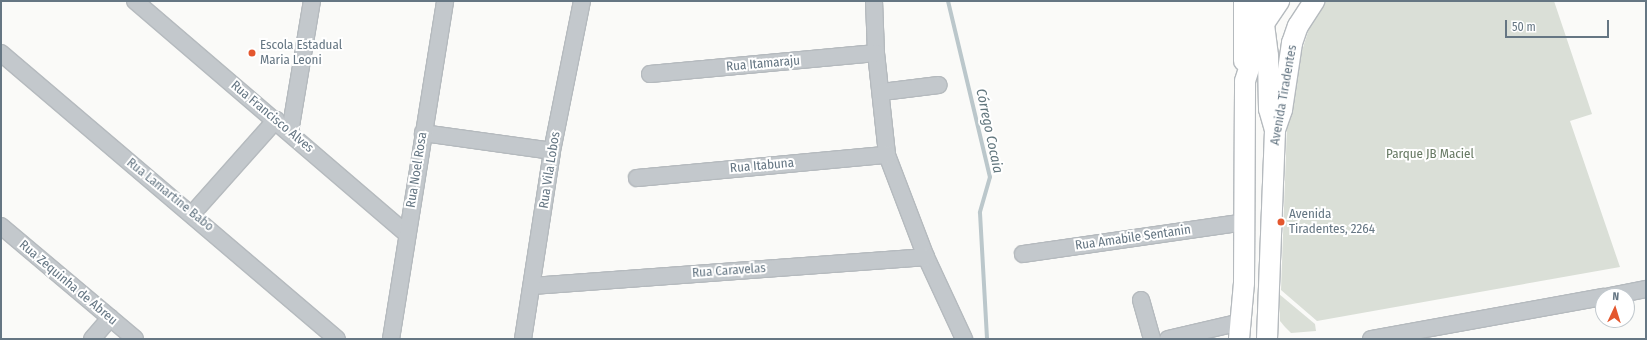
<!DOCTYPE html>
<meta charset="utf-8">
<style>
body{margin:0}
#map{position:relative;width:1647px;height:340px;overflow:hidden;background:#fafaf8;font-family:"Fira Sans Condensed",sans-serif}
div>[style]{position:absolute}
.green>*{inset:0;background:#dadfd7}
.stream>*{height:4px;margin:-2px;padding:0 2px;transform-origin:2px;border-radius:2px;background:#bbc7cb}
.roads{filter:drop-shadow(1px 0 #b5babe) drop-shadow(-1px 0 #b5babe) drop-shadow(0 1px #b5babe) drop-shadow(0 -1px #b5babe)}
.minor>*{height:16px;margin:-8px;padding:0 8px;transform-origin:8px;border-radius:8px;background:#c3c8cc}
.major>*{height:20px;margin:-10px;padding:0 10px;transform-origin:10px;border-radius:10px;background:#fff}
.dots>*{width:11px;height:11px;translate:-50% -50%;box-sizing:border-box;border:2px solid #fff;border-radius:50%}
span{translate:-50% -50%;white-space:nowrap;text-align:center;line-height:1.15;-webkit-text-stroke:4px #fff;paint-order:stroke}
.poi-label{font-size:13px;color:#657683}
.left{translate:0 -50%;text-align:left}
.street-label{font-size:13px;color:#657683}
.park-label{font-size:13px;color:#687a64}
.water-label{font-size:14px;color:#60757c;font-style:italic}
.frame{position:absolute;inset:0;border:2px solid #657683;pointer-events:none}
.north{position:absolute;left:1595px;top:288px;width:40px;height:40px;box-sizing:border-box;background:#fff;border:1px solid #c1c8cd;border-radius:50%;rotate:4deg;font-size:11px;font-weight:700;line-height:16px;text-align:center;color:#657683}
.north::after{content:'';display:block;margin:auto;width:14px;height:18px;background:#e4572e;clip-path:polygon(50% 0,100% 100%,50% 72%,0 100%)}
.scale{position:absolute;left:1505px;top:20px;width:104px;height:18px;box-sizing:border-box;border:2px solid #657683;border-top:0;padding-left:5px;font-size:12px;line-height:14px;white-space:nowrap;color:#657683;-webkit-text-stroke:3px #fff;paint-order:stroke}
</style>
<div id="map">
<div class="green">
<div style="clip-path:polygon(1326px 1px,1554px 1px,1592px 114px,1570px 121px,1620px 267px,1317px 321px,1281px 290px,1287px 126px,1292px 109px,1294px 76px,1312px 19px)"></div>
<div style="clip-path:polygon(1279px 294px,1315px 324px,1316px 331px,1291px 333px,1285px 327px,1280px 321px)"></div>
</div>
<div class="stream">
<div style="left:948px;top:1px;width:181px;rotate:76.6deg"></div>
<div style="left:990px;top:177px;width:37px;rotate:106deg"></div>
<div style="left:980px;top:213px;width:126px;rotate:86.8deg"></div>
</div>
<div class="roads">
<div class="minor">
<div style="left:135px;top:1px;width:358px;rotate:40.6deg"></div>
<div style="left:874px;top:1px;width:52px;rotate:87.8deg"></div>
<div style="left:876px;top:53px;width:103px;rotate:83.8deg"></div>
<div style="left:887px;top:155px;width:109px;rotate:69.1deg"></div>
<div style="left:926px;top:257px;width:90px;rotate:65.1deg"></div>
<div style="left:1px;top:53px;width:441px;rotate:40.4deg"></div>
<div style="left:650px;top:74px;width:227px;rotate:-5.3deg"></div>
<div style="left:882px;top:92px;width:57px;rotate:-7deg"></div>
<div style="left:290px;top:132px;width:133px;rotate:-80.5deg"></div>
<div style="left:423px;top:133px;width:130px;rotate:7.9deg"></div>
<div style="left:637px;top:178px;width:251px;rotate:-5.3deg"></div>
<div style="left:193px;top:213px;width:125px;rotate:-48.3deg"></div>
<div style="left:1px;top:226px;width:175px;rotate:40.1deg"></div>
<div style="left:1023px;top:254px;width:223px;rotate:-8.2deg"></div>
<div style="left:533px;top:286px;width:394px;rotate:-4.2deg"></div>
<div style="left:1610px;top:296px;width:37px;rotate:-11deg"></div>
<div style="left:1141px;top:300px;width:41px;rotate:74.2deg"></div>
<div style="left:92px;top:339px;width:28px;rotate:-49deg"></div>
<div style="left:391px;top:339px;width:342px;rotate:-80.9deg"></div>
<div style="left:523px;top:339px;width:190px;rotate:-81.2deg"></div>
<div style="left:552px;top:151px;width:153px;rotate:-78.7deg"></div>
<div style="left:1168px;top:339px;width:75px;rotate:-13.1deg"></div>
<div style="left:1371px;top:339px;width:236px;rotate:-10.3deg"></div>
</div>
<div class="major">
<div style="left:1244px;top:1px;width:60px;rotate:90deg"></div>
<div style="left:1261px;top:1px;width:55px;rotate:82.7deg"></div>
<div style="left:1268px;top:56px;width:53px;rotate:88.9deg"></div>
<div style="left:1269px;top:109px;width:22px;rotate:74deg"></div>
<div style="left:1239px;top:339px;width:56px;rotate:-84.9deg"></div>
<div style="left:1244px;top:283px;width:202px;rotate:-89.7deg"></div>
<div style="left:1245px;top:81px;width:59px;rotate:-72.2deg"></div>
<div style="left:1263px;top:25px;width:29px;rotate:-56deg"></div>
<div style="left:1267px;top:339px;width:209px;rotate:-87.8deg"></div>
<div style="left:1275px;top:130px;width:21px;rotate:-71deg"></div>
<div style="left:1282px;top:110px;width:68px;rotate:-81.5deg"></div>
<div style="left:1292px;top:43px;width:18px;rotate:-71deg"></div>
<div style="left:1298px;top:26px;width:30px;rotate:-57deg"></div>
</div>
</div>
<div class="dots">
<div style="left:252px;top:53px;background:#e4572e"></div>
<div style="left:1281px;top:222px;background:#e4572e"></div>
</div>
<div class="poi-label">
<span class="left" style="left:260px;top:53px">Escola Estadual<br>Maria Leoni</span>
<span class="left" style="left:1289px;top:222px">Avenida<br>Tiradentes, 2264</span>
</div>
<div class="street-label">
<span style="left:763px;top:64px;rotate:-5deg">Rua Itamaraju</span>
<span style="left:1284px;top:95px;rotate:-80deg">Avenida Tiradentes</span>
<span style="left:272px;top:117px;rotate:40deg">Rua Francisco Alves</span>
<span style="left:762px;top:166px;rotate:-5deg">Rua Itabuna</span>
<span style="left:417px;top:170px;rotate:-81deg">Rua Noel Rosa</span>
<span style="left:550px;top:170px;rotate:-81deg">Rua Vila Lobos</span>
<span style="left:170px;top:195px;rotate:39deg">Rua Lamartine Babo</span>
<span style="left:1133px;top:238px;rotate:-8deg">Rua Amabile Sentanin</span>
<span style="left:729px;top:271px;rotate:-4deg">Rua Caravelas</span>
<span style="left:68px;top:283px;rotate:40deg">Rua Zequinha de Abreu</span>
</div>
<div class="park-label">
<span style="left:1430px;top:154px">Parque JB Maciel</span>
</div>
<div class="water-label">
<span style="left:989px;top:131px;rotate:78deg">Córrego Cocaia</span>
</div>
<div class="frame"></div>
<div class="north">N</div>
<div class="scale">50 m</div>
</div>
